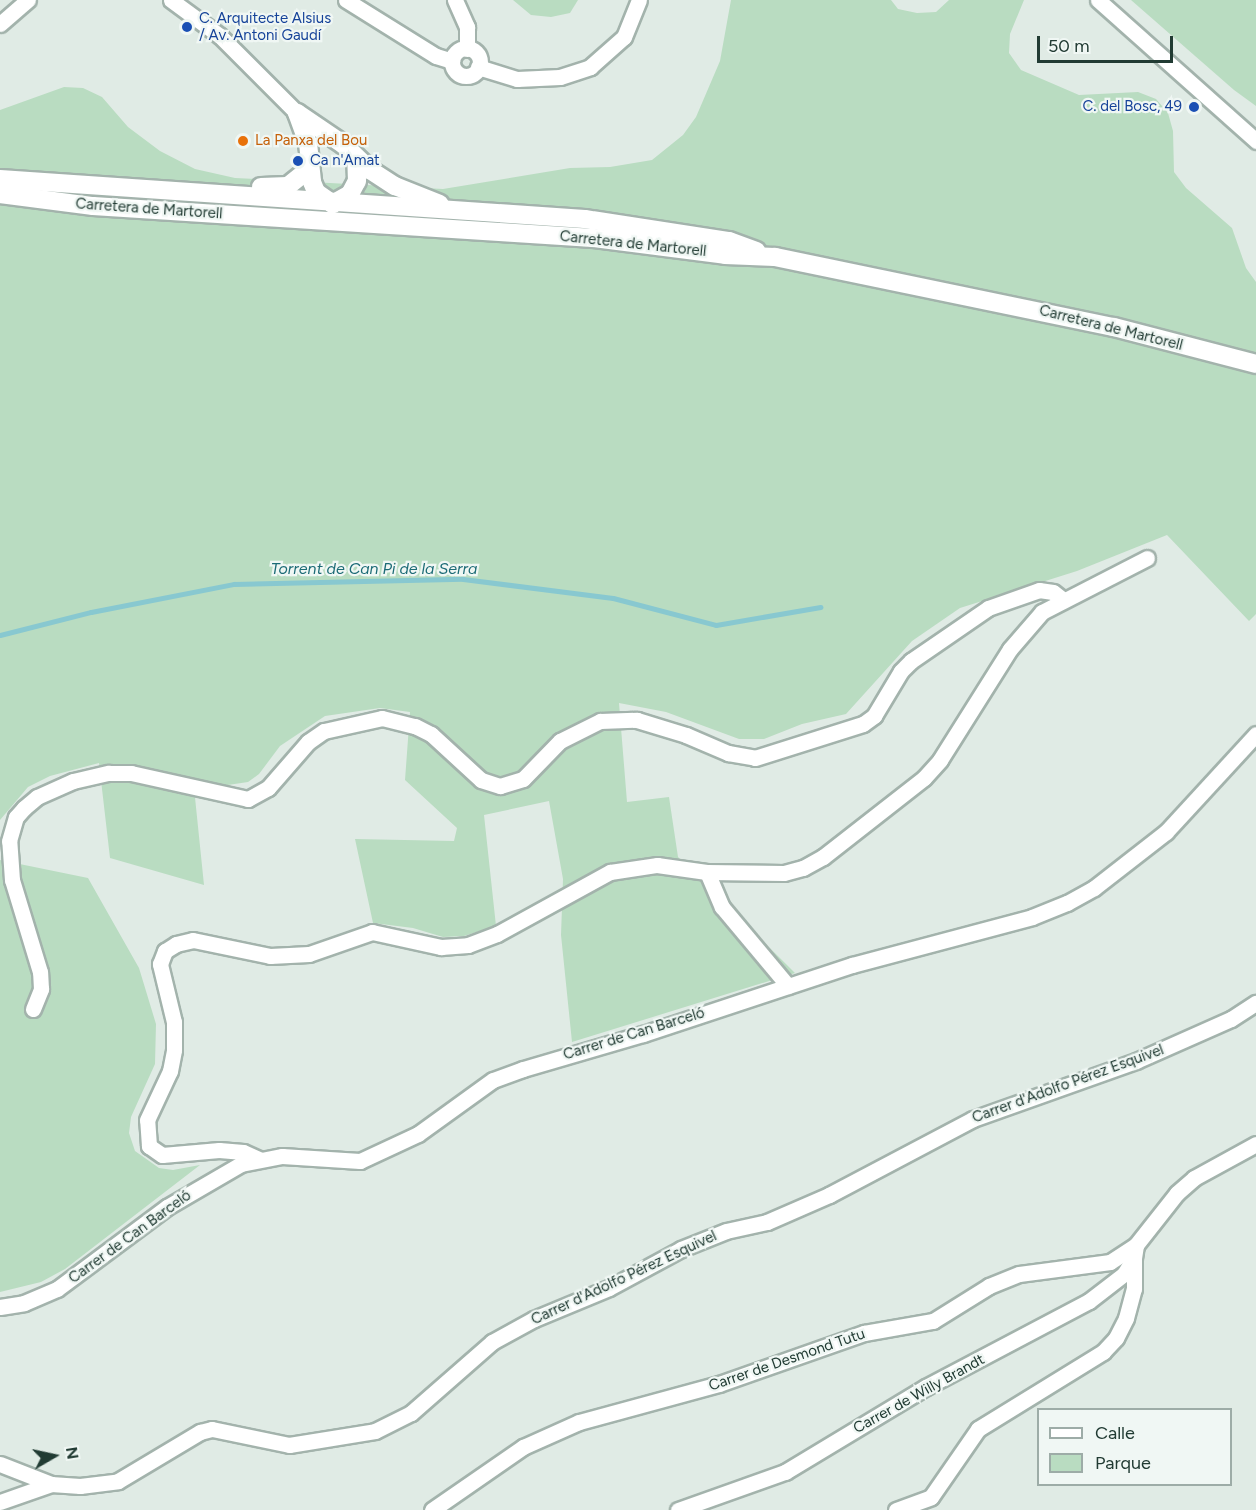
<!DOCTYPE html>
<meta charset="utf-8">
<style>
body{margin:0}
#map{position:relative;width:1256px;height:1510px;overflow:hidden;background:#e0ebe5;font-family:Figtree,sans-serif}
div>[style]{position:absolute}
.green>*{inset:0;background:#b9dcc1}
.stream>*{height:5px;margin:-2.5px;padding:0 2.5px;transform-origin:2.5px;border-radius:2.5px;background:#88c8d0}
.roads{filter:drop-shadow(2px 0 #a3b3ac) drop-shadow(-2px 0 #a3b3ac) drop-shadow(0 2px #a3b3ac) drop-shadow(0 -2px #a3b3ac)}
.street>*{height:15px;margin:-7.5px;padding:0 7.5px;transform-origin:7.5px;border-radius:7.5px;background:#fff}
.street>.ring{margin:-7.5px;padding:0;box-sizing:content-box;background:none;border:15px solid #fff;border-radius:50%}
.secondary>*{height:18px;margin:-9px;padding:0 9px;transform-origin:9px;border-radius:9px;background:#fff}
.dots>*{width:16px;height:16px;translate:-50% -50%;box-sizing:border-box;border:3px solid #f0f7f4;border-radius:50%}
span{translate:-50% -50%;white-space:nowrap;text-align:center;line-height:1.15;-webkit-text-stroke:4.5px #f0f7f4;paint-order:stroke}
.transit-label{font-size:15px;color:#164399}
.left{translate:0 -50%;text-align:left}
.right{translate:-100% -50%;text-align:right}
.food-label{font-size:15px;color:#c56008}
.street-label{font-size:15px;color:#213b33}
.water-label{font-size:16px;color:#1c6b76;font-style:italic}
.legend{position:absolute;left:1037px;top:1408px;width:195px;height:78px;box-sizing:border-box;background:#f0f7f4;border:2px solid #9daca7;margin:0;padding:8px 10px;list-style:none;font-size:18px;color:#213b33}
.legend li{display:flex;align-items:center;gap:12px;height:30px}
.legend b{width:30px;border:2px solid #9daca7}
.north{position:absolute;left:24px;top:1426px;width:60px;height:60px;-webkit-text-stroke:4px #f0f7f4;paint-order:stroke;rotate:81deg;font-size:16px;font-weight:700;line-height:24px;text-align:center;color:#213b33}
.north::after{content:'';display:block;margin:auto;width:21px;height:27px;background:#213b33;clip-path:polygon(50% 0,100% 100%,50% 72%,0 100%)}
.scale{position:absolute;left:1037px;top:36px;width:136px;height:27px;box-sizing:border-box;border:3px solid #213b33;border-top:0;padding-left:8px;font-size:18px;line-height:21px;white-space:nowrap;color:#213b33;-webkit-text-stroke:4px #f0f7f4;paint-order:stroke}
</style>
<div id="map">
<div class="green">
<div style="clip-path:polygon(513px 0,578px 0,570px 13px,551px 17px,531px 15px)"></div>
<div style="clip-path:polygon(731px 0,891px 0,898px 9px,917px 13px,936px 12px,949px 0,1024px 0,1010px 34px,1009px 53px,1021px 70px,1079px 95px,1138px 92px,1156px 99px,1168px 113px,1173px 131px,1174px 172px,1186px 188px,1232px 228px,1246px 268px,1256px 282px,1256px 614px,1249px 621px,1167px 535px,1077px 571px,960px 608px,912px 641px,846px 714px,802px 724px,764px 739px,739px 739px,666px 712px,619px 703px,627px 802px,669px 797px,678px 857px,795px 973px,572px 1042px,561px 935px,563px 879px,549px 801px,484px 815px,496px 926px,464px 936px,443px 937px,413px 928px,373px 923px,355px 839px,454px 841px,457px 828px,405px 780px,410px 712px,380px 708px,325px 716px,280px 746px,259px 774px,248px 782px,221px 786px,193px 778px,204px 885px,110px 858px,99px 763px,50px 776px,28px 787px,0 820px,0 110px,64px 87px,83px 88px,102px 97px,128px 127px,160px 151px,195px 169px,235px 178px,443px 189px,570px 168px,610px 167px,652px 160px,683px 135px,696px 117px,720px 61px)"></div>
<div style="clip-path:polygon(1131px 0,1256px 0,1256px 106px,1234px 90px)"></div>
<div style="clip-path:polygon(0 860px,88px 878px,139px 968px,156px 1024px,155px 1064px,131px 1117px,129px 1133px,135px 1151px,159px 1168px,173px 1170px,200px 1165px,65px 1269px,41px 1282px,0 1292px)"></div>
</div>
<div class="stream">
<div style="left:0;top:635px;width:94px;rotate:-14.2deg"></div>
<div style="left:91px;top:612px;width:146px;rotate:-11.1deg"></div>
<div style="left:234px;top:584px;width:229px;rotate:-1.3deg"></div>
<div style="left:463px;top:579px;width:151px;rotate:7.2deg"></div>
<div style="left:613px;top:598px;width:106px;rotate:14.7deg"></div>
<div style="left:716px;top:625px;width:106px;rotate:-9.8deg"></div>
</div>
<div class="roads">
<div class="street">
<div style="left:171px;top:0;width:61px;rotate:36.3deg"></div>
<div style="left:220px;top:36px;width:109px;rotate:45deg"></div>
<div style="left:346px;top:0;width:106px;rotate:31.9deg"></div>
<div style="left:436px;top:56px;width:17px;rotate:17deg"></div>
<div style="left:455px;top:0;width:30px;rotate:66deg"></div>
<div style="left:467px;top:27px;width:22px;rotate:90deg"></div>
<div style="left:1098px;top:0;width:212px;rotate:41.7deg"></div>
<div style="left:0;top:24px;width:37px;rotate:-41deg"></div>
<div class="ring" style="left:452px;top:48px;width:13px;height:13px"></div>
<div style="left:478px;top:67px;width:41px;rotate:17.1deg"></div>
<div style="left:517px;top:79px;width:43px;rotate:-2.7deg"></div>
<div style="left:560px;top:77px;width:32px;rotate:-18deg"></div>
<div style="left:590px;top:67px;width:45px;rotate:-41.4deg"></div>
<div style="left:624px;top:37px;width:40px;rotate:-68deg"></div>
<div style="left:707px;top:872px;width:77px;rotate:0.7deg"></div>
<div style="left:784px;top:873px;width:20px;rotate:-15deg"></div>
<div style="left:803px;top:868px;width:23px;rotate:-29deg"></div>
<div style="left:823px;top:857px;width:128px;rotate:-38deg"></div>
<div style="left:924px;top:778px;width:24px;rotate:-48deg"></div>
<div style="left:940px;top:760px;width:131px;rotate:-57.8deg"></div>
<div style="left:1010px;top:649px;width:49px;rotate:-49.1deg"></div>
<div style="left:1042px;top:612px;width:118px;rotate:-27.2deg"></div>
<div style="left:33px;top:1009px;width:22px;rotate:-68deg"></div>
<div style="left:41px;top:989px;width:17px;rotate:-93deg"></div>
<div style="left:40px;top:972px;width:96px;rotate:-106.9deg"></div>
<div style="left:12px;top:880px;width:39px;rotate:-94deg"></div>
<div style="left:9px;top:841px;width:25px;rotate:-74deg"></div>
<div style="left:16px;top:817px;width:12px;rotate:-48deg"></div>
<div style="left:24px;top:808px;width:17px;rotate:-40deg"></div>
<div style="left:37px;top:797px;width:39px;rotate:-24deg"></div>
<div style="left:73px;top:781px;width:37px;rotate:-13deg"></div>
<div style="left:109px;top:773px;width:22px"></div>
<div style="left:131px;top:773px;width:120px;rotate:12.5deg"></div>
<div style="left:248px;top:799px;width:23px;rotate:-29deg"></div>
<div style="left:268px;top:788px;width:61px;rotate:-49deg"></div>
<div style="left:308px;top:742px;width:19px;rotate:-35deg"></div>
<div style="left:324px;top:731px;width:59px;rotate:-12.6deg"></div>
<div style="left:382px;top:718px;width:34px;rotate:14deg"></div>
<div style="left:415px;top:726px;width:18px;rotate:27deg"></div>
<div style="left:431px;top:734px;width:68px;rotate:42.6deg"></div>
<div style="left:481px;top:780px;width:20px;rotate:18deg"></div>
<div style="left:500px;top:786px;width:24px;rotate:-17deg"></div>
<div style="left:523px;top:779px;width:53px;rotate:-45.8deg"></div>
<div style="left:560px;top:741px;width:45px;rotate:-26.6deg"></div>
<div style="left:600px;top:721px;width:37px;rotate:-2deg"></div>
<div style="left:637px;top:720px;width:51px;rotate:17deg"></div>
<div style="left:686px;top:735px;width:46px;rotate:23.2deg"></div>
<div style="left:728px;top:753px;width:27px;rotate:10deg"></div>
<div style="left:755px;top:758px;width:113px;rotate:-17.5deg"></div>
<div style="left:863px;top:724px;width:14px;rotate:-36deg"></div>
<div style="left:874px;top:716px;width:52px;rotate:-59deg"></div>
<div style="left:901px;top:671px;width:14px;rotate:-45deg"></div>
<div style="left:911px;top:661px;width:93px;rotate:-34.5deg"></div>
<div style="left:988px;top:608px;width:54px;rotate:-19.4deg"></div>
<div style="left:1039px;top:590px;width:14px;rotate:8deg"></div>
<div style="left:1053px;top:592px;width:11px;rotate:38deg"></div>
<div style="left:259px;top:1159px;width:17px;rotate:-156deg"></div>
<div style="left:243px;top:1152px;width:24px;rotate:-175deg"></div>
<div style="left:219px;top:1150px;width:57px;rotate:175deg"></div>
<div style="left:162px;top:1155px;width:16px;rotate:-145deg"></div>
<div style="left:149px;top:1146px;width:26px;rotate:-94deg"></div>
<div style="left:147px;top:1120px;width:54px;rotate:-64.9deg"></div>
<div style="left:170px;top:1071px;width:21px;rotate:-79deg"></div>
<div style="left:174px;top:1050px;width:28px;rotate:-90deg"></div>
<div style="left:174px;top:1022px;width:60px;rotate:-103.6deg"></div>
<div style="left:160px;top:964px;width:14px;rotate:-69deg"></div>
<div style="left:165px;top:951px;width:13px;rotate:-32deg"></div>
<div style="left:176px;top:944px;width:17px;rotate:-13deg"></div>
<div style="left:193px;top:940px;width:79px;rotate:11.7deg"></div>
<div style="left:270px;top:956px;width:39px;rotate:-3deg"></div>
<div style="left:309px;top:954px;width:67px;rotate:-19.2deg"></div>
<div style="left:372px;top:932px;width:71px;rotate:12.3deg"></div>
<div style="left:441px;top:947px;width:27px;rotate:-4deg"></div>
<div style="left:468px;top:945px;width:31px;rotate:-21deg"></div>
<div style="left:497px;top:934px;width:129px;rotate:-28.8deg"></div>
<div style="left:610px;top:872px;width:48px;rotate:-8.5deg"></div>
<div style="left:657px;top:865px;width:50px;rotate:8deg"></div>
<div style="left:707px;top:872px;width:38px;rotate:67deg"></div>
<div style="left:722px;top:907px;width:103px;rotate:50.1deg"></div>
<div style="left:0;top:1307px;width:24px;rotate:-9deg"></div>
<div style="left:24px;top:1303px;width:36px;rotate:-23deg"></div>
<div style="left:57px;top:1289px;width:137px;rotate:-36.7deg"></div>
<div style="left:167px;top:1207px;width:86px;rotate:-30.2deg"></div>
<div style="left:241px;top:1164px;width:42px;rotate:-11deg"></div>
<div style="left:282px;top:1156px;width:78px;rotate:3.7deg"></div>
<div style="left:360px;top:1161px;width:64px;rotate:-25deg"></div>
<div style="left:418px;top:1134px;width:92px;rotate:-35.8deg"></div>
<div style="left:493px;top:1080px;width:32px;rotate:-20deg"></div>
<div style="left:523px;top:1069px;width:125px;rotate:-16.3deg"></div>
<div style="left:643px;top:1034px;width:220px;rotate:-18.3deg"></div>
<div style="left:852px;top:965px;width:186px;rotate:-14.9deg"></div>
<div style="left:1032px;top:917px;width:38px;rotate:-22deg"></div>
<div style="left:1067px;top:903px;width:31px;rotate:-29deg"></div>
<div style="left:1094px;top:888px;width:91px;rotate:-37.9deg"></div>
<div style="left:1166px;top:832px;width:133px;rotate:-47.4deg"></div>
<div style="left:0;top:1464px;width:55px;rotate:21.4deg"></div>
<div style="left:51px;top:1484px;width:29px;rotate:4deg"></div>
<div style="left:80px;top:1486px;width:38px;rotate:-7deg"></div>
<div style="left:118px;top:1481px;width:96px;rotate:-30.9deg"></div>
<div style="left:200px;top:1432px;width:12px;rotate:-14deg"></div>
<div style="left:212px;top:1429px;width:79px;rotate:11.7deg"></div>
<div style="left:289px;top:1445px;width:87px;rotate:-9.2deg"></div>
<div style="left:375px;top:1431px;width:40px;rotate:-26.6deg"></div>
<div style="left:411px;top:1413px;width:108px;rotate:-41.2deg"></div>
<div style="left:492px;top:1342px;width:48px;rotate:-28.7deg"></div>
<div style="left:534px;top:1319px;width:81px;rotate:-22.5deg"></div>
<div style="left:609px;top:1288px;width:82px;rotate:-28.4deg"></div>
<div style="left:681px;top:1249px;width:48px;rotate:-21.8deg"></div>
<div style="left:726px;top:1231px;width:42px;rotate:-12.4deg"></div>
<div style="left:767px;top:1222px;width:68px;rotate:-23.5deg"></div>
<div style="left:829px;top:1195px;width:163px;rotate:-27.8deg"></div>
<div style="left:973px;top:1119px;width:173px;rotate:-19.6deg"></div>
<div style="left:1136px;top:1061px;width:104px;rotate:-23.9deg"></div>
<div style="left:1231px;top:1019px;width:30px;rotate:-33deg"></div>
<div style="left:0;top:1502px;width:54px;rotate:-19.4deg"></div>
<div style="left:432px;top:1510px;width:111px;rotate:-34.7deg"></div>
<div style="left:523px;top:1447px;width:61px;rotate:-24.1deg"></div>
<div style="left:579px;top:1422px;width:145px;rotate:-15.2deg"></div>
<div style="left:719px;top:1384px;width:154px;rotate:-19.4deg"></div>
<div style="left:864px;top:1333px;width:70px;rotate:-9.9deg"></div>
<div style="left:933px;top:1321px;width:66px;rotate:-32deg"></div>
<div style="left:989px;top:1286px;width:32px;rotate:-22deg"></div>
<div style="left:1019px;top:1274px;width:92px;rotate:-7.5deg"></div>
<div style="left:1110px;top:1262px;width:31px;rotate:-33deg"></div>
<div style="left:1136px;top:1245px;width:66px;rotate:-51.7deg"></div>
<div style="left:1177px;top:1193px;width:23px;rotate:-41deg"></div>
<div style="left:1194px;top:1178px;width:71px;rotate:-28.7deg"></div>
<div style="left:678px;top:1510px;width:114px;rotate:-19.6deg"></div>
<div style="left:785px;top:1472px;width:165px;rotate:-31.1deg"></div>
<div style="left:926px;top:1387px;width:184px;rotate:-27.8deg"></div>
<div style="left:1089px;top:1301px;width:44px;rotate:-37.6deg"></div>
<div style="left:1124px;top:1274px;width:19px;rotate:-58deg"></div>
<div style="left:1134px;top:1258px;width:13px;rotate:-81deg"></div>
<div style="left:896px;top:1510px;width:37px;rotate:-20deg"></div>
<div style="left:931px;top:1497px;width:83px;rotate:-55.3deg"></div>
<div style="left:978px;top:1429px;width:147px;rotate:-31.6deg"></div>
<div style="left:1103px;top:1352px;width:19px;rotate:-47deg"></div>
<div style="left:1116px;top:1338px;width:22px;rotate:-63deg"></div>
<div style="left:1126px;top:1318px;width:30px;rotate:-75deg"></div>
<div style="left:1134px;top:1289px;width:31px;rotate:-90deg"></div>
</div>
<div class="secondary">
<div style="left:297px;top:113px;width:57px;rotate:34.2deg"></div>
<div style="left:344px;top:145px;width:36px;rotate:44deg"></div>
<div style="left:370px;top:170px;width:30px;rotate:33deg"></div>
<div style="left:395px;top:186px;width:48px;rotate:21.8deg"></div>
<div style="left:297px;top:113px;width:32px;rotate:70deg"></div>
<div style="left:308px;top:143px;width:39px;rotate:84deg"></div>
<div style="left:312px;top:182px;width:11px;rotate:68deg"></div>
<div style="left:316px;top:192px;width:21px;rotate:35deg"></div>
<div style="left:0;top:179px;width:586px;rotate:3.91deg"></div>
<div style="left:585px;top:219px;width:146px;rotate:8.7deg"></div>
<div style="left:729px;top:241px;width:29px;rotate:20deg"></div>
<div style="left:261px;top:187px;width:27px;rotate:-2deg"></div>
<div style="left:288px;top:186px;width:26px;rotate:-39deg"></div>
<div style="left:0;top:194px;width:94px;rotate:7.4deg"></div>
<div style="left:93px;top:206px;width:501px;rotate:3.66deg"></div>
<div style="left:593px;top:238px;width:133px;rotate:7.3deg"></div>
<div style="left:725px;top:255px;width:50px;rotate:2.3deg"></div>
<div style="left:775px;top:257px;width:346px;rotate:11.7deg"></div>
<div style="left:1114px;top:327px;width:147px;rotate:14.6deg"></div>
<div style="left:332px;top:204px;width:21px;rotate:-29deg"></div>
<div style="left:350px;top:194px;width:15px;rotate:-62deg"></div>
<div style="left:357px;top:181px;width:23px;rotate:-92deg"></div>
</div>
</div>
<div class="dots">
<div style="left:187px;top:27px;background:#1a4fb4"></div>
<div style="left:1194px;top:107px;background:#1a4fb4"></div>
<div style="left:243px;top:141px;background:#e8710a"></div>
<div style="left:298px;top:161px;background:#1a4fb4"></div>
</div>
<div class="transit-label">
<span class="left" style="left:199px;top:27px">C. Arquitecte Alsius<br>/ Av. Antoni Gaudí</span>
<span class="right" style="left:1182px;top:107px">C. del Bosc, 49</span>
<span class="left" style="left:310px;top:161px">Ca n'Amat</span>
</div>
<div class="food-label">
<span class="left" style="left:255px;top:141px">La Panxa del Bou</span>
</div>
<div class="street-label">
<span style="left:149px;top:209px;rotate:4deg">Carretera de Martorell</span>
<span style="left:633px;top:244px;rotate:6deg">Carretera de Martorell</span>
<span style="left:1111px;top:328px;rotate:14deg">Carretera de Martorell</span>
<span style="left:634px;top:1034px;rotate:-17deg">Carrer de Can Barceló</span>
<span style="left:1068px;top:1084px;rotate:-20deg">Carrer d'Adolfo Pérez Esquivel</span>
<span style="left:130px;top:1237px;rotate:-36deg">Carrer de Can Barceló</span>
<span style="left:624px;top:1278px;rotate:-25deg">Carrer d'Adolfo Pérez Esquivel</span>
<span style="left:787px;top:1360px;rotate:-19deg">Carrer de Desmond Tutu</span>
<span style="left:919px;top:1394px;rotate:-29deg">Carrer de Willy Brandt</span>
</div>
<div class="water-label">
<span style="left:374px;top:569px">Torrent de Can Pi de la Serra</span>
</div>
<ul class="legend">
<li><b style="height:8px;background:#fff"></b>Calle</li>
<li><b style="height:16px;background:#b9dcc1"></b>Parque</li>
</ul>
<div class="north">N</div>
<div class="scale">50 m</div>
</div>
